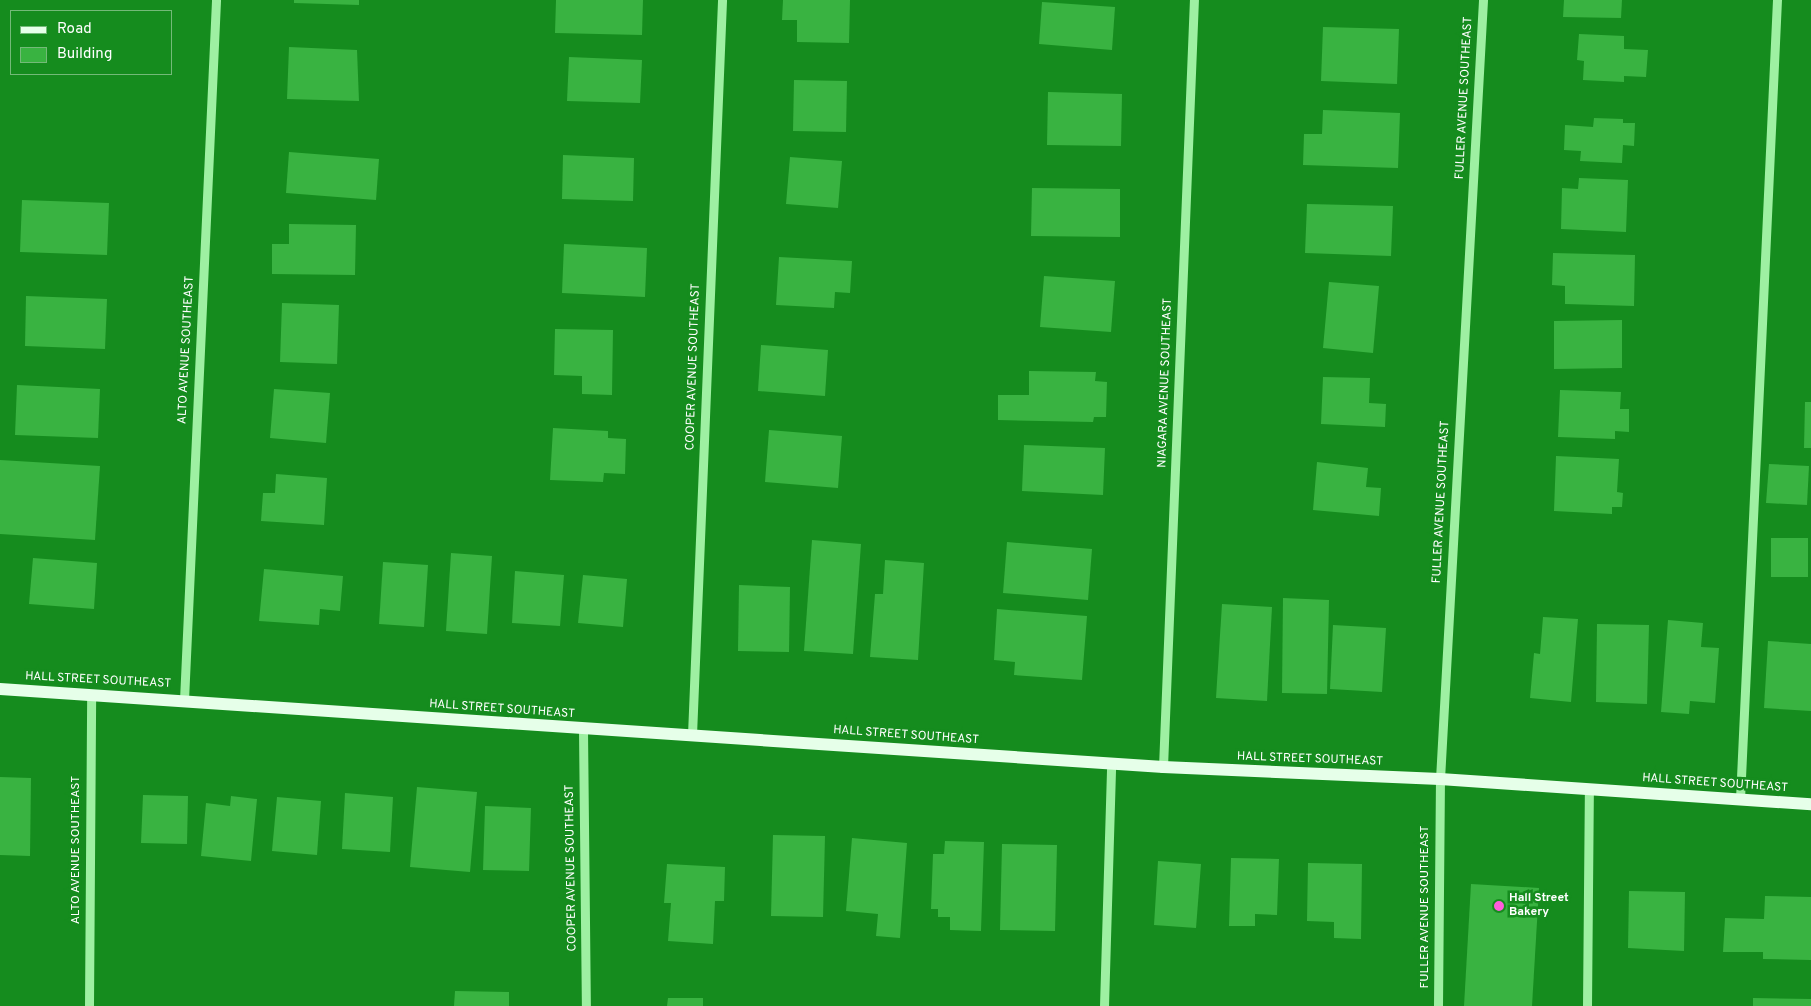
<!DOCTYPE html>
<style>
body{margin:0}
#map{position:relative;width:1811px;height:1006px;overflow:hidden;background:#158c1e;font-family:Overpass,sans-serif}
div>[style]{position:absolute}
.building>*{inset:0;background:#39b341}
.minor>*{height:9px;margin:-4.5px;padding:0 4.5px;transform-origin:4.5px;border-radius:4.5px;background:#9ef0a2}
.major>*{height:12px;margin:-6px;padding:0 6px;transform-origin:6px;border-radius:6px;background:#e6ffe9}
.dots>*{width:14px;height:14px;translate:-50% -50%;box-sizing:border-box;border:2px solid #158c1e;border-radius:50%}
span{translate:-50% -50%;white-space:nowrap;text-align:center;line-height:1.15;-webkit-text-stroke:5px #158c1e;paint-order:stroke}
.street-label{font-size:12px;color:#fff}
.poi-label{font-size:12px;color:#fff;font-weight:700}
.left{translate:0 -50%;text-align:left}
.legend{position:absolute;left:10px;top:10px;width:162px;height:65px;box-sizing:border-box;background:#158c1e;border:1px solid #73ba78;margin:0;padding:6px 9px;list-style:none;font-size:15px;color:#fff}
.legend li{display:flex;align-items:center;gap:10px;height:25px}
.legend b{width:25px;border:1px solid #73ba78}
</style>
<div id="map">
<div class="building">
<div style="clip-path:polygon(294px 0,359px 0,359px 5px,294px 3px)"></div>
<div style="clip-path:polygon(556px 0,643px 0,642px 35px,555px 33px)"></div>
<div style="clip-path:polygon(783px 0,850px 0,849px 43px,797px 42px,797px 20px,782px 20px)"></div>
<div style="clip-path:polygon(1564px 0,1622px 0,1621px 18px,1563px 17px)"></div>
<div style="clip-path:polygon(1042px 2px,1115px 7px,1112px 50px,1039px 44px)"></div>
<div style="clip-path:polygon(1323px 27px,1399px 29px,1397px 84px,1321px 81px)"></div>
<div style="clip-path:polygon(1579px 34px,1624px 36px,1624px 49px,1648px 50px,1646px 77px,1624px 76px,1624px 82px,1583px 80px,1584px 61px,1577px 60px)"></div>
<div style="clip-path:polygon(289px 47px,357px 50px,359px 101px,287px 99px)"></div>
<div style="clip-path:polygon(569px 57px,642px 60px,640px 103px,567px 101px)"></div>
<div style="clip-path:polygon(794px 80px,847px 81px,846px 132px,793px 131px)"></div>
<div style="clip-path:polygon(1048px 92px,1122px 94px,1121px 146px,1047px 145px)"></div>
<div style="clip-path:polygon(1323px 110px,1400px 113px,1398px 168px,1303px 165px,1304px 134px,1322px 134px)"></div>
<div style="clip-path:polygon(1594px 118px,1623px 119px,1623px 123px,1635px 123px,1634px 146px,1623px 145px,1622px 163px,1580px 161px,1581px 151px,1564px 150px,1565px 125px,1593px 127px)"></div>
<div style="clip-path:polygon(289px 152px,379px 159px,376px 200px,286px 193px)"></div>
<div style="clip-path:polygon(563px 155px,634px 158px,633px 201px,562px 199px)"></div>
<div style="clip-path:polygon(790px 157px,842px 161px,838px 208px,786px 204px)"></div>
<div style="clip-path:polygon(1579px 178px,1628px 180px,1626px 232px,1561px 229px,1562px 188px,1578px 189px)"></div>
<div style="clip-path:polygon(1032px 188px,1120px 189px,1120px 237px,1031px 236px)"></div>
<div style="clip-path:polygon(22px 200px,109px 203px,107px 255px,20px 252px)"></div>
<div style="clip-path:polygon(1307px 204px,1393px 206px,1391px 256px,1305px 253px)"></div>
<div style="clip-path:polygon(289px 224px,356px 225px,355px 275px,272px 274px,272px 244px,289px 244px)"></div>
<div style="clip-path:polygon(564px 244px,647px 248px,645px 297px,562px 293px)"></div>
<div style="clip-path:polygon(1553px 253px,1635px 255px,1634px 306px,1565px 304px,1565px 286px,1552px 285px)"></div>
<div style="clip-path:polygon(779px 257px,852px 261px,850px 293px,835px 292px,834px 308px,776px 305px)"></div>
<div style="clip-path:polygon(1044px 276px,1115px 281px,1111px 332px,1040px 327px)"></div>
<div style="clip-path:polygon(1329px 282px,1379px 286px,1373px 353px,1323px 348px)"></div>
<div style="clip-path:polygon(26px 296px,107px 299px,105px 349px,25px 346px)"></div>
<div style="clip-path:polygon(282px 303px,339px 305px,337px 364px,280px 362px)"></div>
<div style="clip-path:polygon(1622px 320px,1622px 368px,1554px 369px,1554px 321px)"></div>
<div style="clip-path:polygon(555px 329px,613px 330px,612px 395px,582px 394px,582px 376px,554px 375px)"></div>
<div style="clip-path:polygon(761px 345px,828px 350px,825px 396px,758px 391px)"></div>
<div style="clip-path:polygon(1029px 371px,1096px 372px,1095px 381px,1107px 382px,1106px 417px,1094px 417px,1093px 422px,998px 420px,998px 395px,1029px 395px)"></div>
<div style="clip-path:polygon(1323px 377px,1370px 378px,1369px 403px,1386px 404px,1385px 427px,1321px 424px)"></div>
<div style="clip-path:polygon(17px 385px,100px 389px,98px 438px,15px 435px)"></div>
<div style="clip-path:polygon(274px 389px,330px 393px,326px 443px,270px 438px)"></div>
<div style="clip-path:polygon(1560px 390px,1621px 392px,1620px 409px,1629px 409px,1629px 432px,1615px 431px,1615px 439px,1558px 437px)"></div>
<div style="clip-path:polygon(1805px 402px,1811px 402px,1811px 448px,1804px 448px)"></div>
<div style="clip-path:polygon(553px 428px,608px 431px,608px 438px,626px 439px,625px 474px,604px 473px,603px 482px,550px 480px)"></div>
<div style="clip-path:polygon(769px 430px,842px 436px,838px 488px,765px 482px)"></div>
<div style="clip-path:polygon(1024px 445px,1105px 448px,1103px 495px,1022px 491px)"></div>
<div style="clip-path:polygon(1556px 456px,1619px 459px,1617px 492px,1623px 493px,1622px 507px,1612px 507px,1612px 514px,1554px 511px)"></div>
<div style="clip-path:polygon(0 460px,100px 466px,95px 540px,0 534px)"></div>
<div style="clip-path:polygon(1317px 462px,1368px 468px,1366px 487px,1381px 488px,1379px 516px,1313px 510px)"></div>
<div style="clip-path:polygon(1769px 464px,1809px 466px,1807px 505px,1766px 503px)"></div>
<div style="clip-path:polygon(276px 474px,327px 478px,324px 525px,261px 521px,263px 493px,275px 493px)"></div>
<div style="clip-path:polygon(1771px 538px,1808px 538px,1808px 577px,1771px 577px)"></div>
<div style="clip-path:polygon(812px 540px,861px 544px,853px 654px,804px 651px)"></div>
<div style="clip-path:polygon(1007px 542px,1092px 549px,1088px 600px,1003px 593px)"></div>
<div style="clip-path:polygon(451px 553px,492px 556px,487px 634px,446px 631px)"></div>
<div style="clip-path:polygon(33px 558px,97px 563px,94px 609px,29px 604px)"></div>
<div style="clip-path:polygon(885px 560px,924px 563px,918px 660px,870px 657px,875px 594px,883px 594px)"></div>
<div style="clip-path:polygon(383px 562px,428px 565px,424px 627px,379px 624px)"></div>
<div style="clip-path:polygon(264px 569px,343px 576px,340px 611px,320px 609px,319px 625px,259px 621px)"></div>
<div style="clip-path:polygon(515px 571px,564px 575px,560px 626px,512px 623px)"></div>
<div style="clip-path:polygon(583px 575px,627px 579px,623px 627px,578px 623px)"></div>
<div style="clip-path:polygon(739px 585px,790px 587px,789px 652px,738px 651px)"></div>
<div style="clip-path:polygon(1283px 598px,1329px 600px,1327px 694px,1282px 693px)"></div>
<div style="clip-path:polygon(1222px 604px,1272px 607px,1267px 701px,1216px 698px)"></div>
<div style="clip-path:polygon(997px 609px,1087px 616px,1082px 680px,1014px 675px,1015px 662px,994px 660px)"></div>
<div style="clip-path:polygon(1543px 617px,1578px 619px,1571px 702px,1530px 698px,1534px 653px,1540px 654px)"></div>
<div style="clip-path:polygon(1668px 620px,1703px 623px,1701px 647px,1719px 648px,1715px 703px,1690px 701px,1689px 714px,1661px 712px)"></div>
<div style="clip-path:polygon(1597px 624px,1649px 625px,1647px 704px,1596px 702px)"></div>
<div style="clip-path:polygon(1333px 625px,1386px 628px,1382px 692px,1330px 689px)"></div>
<div style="clip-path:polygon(1768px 641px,1811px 644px,1811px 711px,1764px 708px)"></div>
<div style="clip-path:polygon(0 777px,31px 778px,30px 856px,0 855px)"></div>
<div style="clip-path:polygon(417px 787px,477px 792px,470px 872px,410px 867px)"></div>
<div style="clip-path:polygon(345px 793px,393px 797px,390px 852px,342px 849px)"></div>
<div style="clip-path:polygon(143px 795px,188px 796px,187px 844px,141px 843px)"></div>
<div style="clip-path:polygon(231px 796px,257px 799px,251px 861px,201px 856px,206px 803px,230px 806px)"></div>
<div style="clip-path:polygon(277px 797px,321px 801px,317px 855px,272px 851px)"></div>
<div style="clip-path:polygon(485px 806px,531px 808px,529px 871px,483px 870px)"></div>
<div style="clip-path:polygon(773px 835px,825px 836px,823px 917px,771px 916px)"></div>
<div style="clip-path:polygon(852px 838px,907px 843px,900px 938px,876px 936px,878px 914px,846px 911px)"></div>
<div style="clip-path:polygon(945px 841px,984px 842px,981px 931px,950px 930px,950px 917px,938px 917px,938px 909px,931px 909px,933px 854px,944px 854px)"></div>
<div style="clip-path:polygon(1002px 844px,1057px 845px,1055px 931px,1000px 930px)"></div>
<div style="clip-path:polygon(1231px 858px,1279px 859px,1277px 915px,1255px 914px,1255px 926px,1229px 926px)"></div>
<div style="clip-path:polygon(1158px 861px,1201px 864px,1196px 928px,1154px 925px)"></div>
<div style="clip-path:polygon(1308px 863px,1362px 864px,1361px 939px,1334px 938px,1334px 922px,1307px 921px)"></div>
<div style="clip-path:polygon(667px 864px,725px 867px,724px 901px,715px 901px,713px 944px,668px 941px,671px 903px,664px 903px)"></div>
<div style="clip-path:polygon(1471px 884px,1539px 888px,1532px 1006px,1464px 1006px)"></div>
<div style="clip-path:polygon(1629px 891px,1685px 892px,1684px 951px,1628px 948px)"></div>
<div style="clip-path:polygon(1765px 896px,1811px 897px,1811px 960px,1763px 959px,1763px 952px,1723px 952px,1725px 918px,1764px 919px)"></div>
<div style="clip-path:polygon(455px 991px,509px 992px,509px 1006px,454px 1006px)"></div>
<div style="clip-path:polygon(668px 998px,703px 998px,703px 1006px,667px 1006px)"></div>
<div style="clip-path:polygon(1753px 998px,1811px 999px,1811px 1006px,1753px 1006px)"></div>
</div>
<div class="minor">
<div style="left:184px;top:700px;width:701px;rotate:-87.38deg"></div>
<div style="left:583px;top:730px;width:276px;rotate:89.4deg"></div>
<div style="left:692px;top:735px;width:736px;rotate:-87.66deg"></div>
<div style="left:1163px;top:767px;width:768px;rotate:-87.69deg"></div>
<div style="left:1740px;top:799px;width:800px;rotate:-87.35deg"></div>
<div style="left:89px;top:1006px;width:311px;rotate:-89.6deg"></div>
<div style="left:1104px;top:1006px;width:242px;rotate:-88.3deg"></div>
<div style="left:1438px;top:1006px;width:227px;rotate:-89.5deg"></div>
<div style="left:1440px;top:779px;width:780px;rotate:-86.84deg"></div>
<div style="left:1587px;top:1006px;width:217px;rotate:-89.5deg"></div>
</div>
<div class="major">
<div style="left:0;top:689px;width:1166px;rotate:3.84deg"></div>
<div style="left:1163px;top:767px;width:277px;rotate:2.5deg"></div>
<div style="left:1440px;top:779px;width:372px;rotate:3.9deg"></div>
</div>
<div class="dots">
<div style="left:1499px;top:906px;background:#ff5cdb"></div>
</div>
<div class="street-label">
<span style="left:1465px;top:98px;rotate:-87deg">FULLER AVENUE SOUTHEAST</span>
<span style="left:187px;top:350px;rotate:-87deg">ALTO AVENUE SOUTHEAST</span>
<span style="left:694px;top:367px;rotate:-88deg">COOPER AVENUE SOUTHEAST</span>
<span style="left:1166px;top:383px;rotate:-88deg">NIAGARA AVENUE SOUTHEAST</span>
<span style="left:1442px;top:502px;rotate:-87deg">FULLER AVENUE SOUTHEAST</span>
<span style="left:98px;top:681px;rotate:3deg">HALL STREET SOUTHEAST</span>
<span style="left:502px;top:710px;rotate:4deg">HALL STREET SOUTHEAST</span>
<span style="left:906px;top:736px;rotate:4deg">HALL STREET SOUTHEAST</span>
<span style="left:1310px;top:760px;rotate:2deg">HALL STREET SOUTHEAST</span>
<span style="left:1715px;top:784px;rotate:4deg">HALL STREET SOUTHEAST</span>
<span style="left:77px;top:850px;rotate:-90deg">ALTO AVENUE SOUTHEAST</span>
<span style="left:572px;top:868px;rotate:-91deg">COOPER AVENUE SOUTHEAST</span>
<span style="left:1426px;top:907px;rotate:-90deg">FULLER AVENUE SOUTHEAST</span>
</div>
<div class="poi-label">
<span class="left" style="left:1509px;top:906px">Hall Street<br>Bakery</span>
</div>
<ul class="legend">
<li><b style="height:6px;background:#e6ffe9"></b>Road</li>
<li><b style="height:14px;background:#39b341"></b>Building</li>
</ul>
</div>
